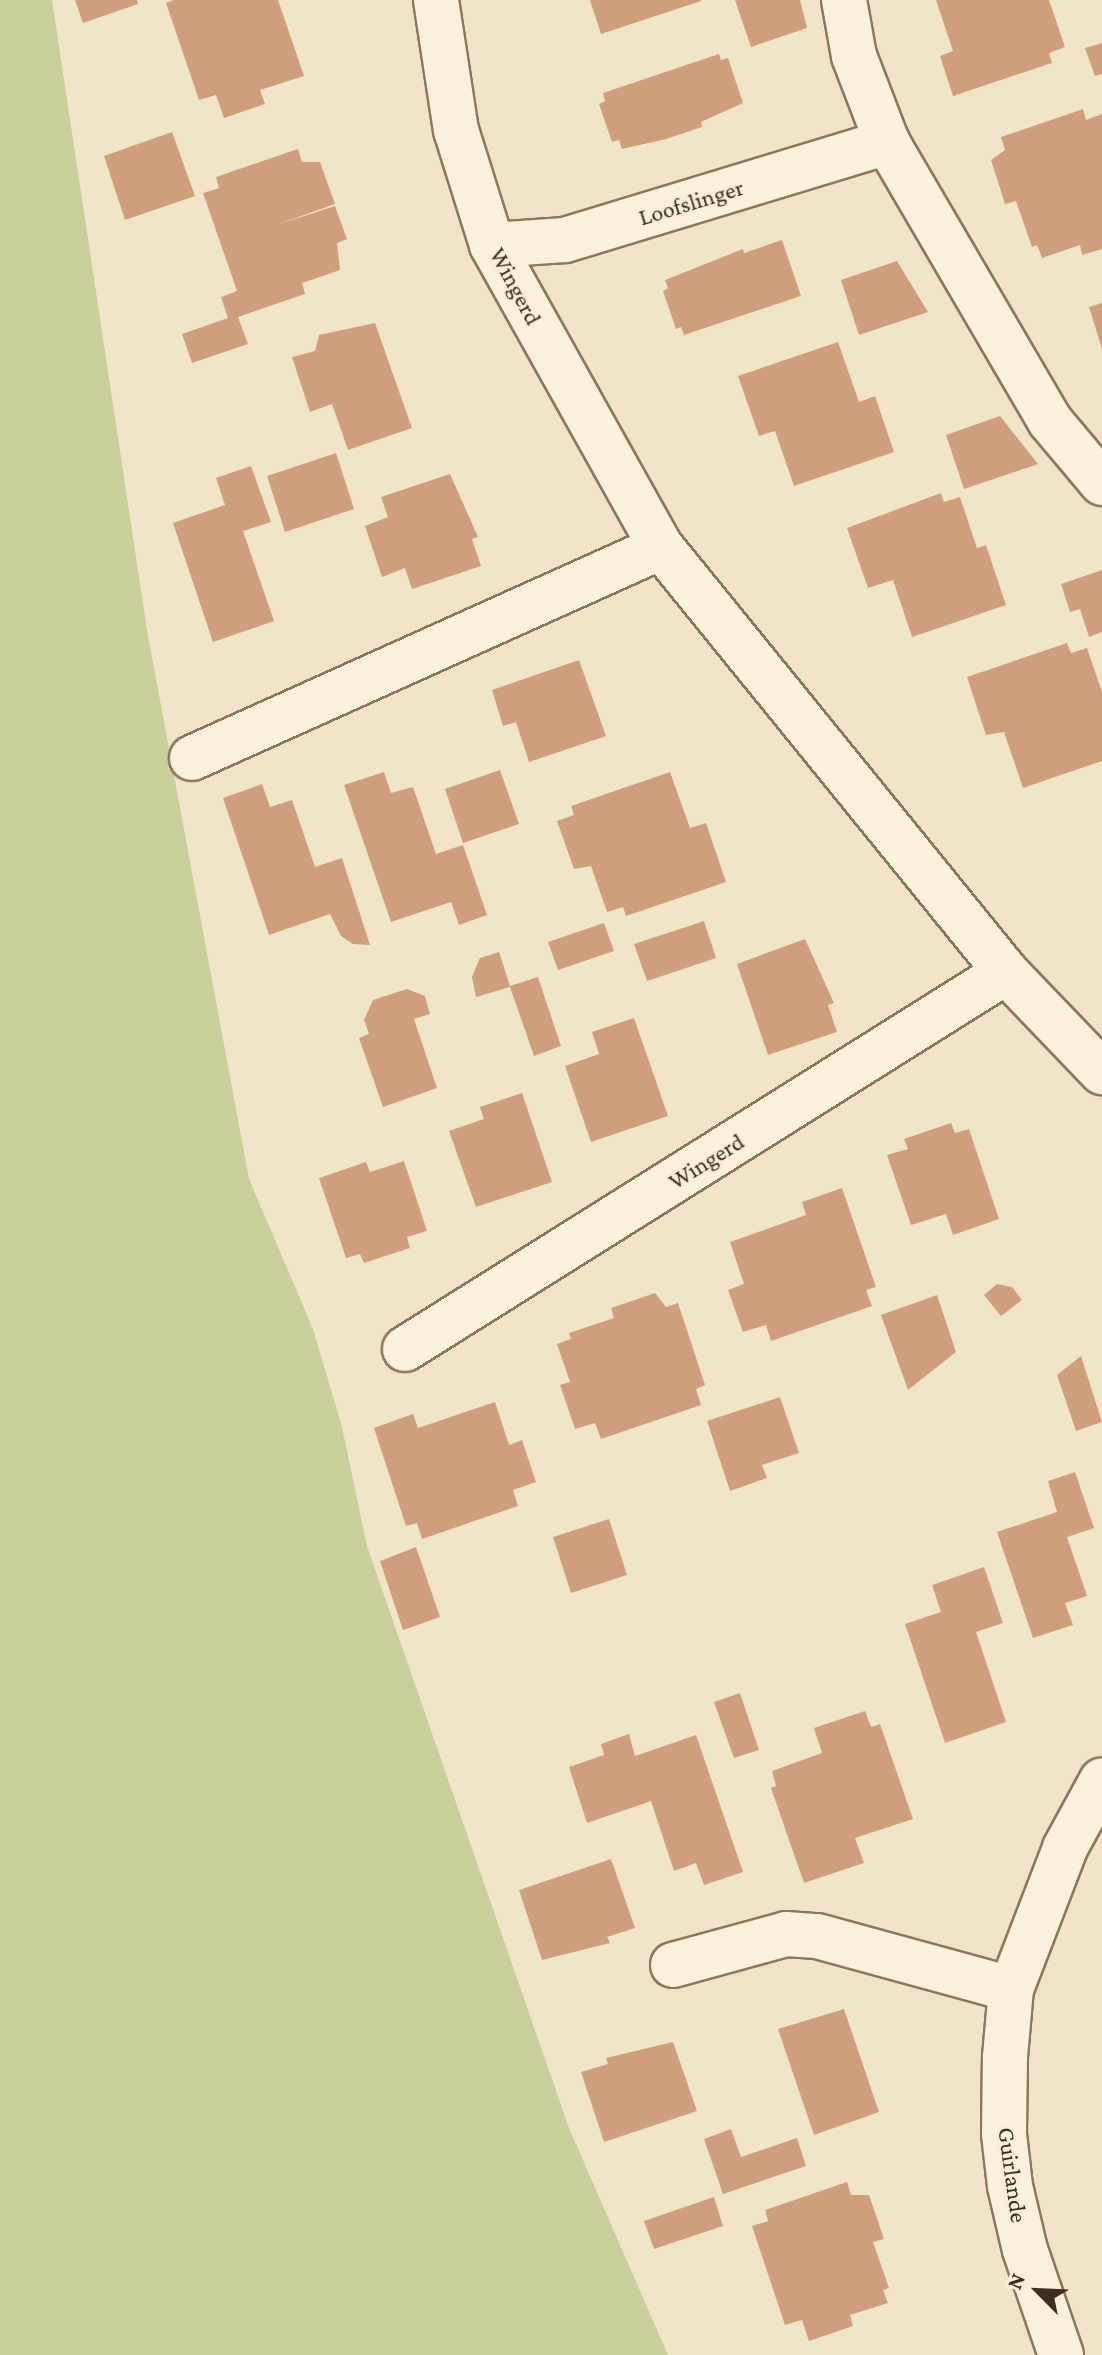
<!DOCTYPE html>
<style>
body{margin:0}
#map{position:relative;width:1102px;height:2355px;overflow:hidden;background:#f0e4c8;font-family:"Crimson Pro",serif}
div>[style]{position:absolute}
.green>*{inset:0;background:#c9cf9b}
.building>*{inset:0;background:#cf9f7d}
.roads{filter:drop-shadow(2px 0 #8d765c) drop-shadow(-2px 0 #8d765c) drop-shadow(0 2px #8d765c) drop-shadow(0 -2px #8d765c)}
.minor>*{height:44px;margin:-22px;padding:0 22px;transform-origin:22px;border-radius:22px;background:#faf1dc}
span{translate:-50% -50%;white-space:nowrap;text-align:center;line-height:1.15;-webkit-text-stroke:6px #f7eed8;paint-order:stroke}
.street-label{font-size:24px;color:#3d2e20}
.north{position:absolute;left:998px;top:2251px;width:80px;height:80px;-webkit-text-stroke:6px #f7eed8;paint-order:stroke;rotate:294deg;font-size:22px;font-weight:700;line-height:32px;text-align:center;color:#3d2e20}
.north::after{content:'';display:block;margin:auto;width:28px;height:36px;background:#3d2e20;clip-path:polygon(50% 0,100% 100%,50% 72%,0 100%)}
</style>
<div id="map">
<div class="green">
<div style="clip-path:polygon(0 0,52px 0,147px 630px,249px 1179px,313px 1329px,342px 1427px,367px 1546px,569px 2128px,668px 2355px,0 2355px)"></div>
</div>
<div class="building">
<div style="clip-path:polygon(75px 0,137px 0,138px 4px,83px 23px)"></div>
<div style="clip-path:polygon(174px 0,278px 0,304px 76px,260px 90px,265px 104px,224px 118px,216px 95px,199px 100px,166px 3px)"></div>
<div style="clip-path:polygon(590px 0,701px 0,701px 1px,601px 34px)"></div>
<div style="clip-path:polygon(735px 0,800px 0,807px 28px,751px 47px)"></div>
<div style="clip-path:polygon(936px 0,1049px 0,1065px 47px,1049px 53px,1052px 63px,953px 96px,940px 56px,953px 51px)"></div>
<div style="clip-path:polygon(1102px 43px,1102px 74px,1095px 76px,1085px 48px)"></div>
<div style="clip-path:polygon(719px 54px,721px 60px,728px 58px,743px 103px,701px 122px,702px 127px,666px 139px,622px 149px,619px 140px,612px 142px,599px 104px,605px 101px,603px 93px)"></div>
<div style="clip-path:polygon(1083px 109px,1086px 120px,1102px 114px,1102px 249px,1082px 255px,1080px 245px,1042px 258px,1037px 245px,1032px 247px,1016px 201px,1005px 204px,991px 160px,1005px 150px,1001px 137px)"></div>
<div style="clip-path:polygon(172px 132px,195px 196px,125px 220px,104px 156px)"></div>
<div style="clip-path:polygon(298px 149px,302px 162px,320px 162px,335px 204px,276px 225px,335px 206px,347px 239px,337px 243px,340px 270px,302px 283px,305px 294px,238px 317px,248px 344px,192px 363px,182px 334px,228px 318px,221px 297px,237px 291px,203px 193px,219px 188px,216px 177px)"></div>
<div style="clip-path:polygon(782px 240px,801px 296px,684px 335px,681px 327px,676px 329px,663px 291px,668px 288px,665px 280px,743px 249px,744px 253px)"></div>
<div style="clip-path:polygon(897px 261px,928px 312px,859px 335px,841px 280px)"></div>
<div style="clip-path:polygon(1102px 303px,1102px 349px,1089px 307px)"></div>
<div style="clip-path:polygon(375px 323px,412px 428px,348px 450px,332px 404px,310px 412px,292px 357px,315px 351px,319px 335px)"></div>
<div style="clip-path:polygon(838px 342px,859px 402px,875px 396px,894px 452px,794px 486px,775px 431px,759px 436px,738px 376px)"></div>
<div style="clip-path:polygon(1000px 416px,1038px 464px,964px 489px,946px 435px)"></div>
<div style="clip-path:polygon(336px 453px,354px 509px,285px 532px,267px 476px)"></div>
<div style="clip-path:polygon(251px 466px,271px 522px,243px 531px,274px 621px,213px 642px,173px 523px,225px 505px,216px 478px)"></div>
<div style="clip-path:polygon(450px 474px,478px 537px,472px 539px,481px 566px,412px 589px,405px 568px,382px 577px,365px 526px,388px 517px,381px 497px)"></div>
<div style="clip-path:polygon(941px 493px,944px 502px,960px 497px,977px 548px,986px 545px,1006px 605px,912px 637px,893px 580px,868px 588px,847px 528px)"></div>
<div style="clip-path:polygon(1102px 570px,1102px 632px,1089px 637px,1080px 609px,1070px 612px,1061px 584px)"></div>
<div style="clip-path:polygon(1067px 643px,1071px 653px,1087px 648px,1102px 692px,1102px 761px,1023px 788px,1004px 732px,986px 735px,967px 677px)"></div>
<div style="clip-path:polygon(579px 660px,606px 736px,529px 762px,516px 722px,503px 726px,492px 690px)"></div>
<div style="clip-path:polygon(500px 770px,519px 824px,463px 843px,445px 789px)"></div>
<div style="clip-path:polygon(384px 772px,391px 793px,413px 787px,436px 854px,463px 845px,487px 915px,459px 925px,451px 902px,391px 922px,344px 785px)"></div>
<div style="clip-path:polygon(670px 772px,690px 828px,706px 823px,726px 882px,626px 916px,623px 907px,607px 912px,591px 866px,574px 869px,557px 821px,574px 815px,571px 806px)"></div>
<div style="clip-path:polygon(262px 784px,270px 807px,292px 800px,315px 867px,342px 858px,370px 945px,353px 944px,341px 936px,330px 914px,269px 935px,223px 798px)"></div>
<div style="clip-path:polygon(704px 921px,716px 958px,647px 981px,634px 944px)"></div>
<div style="clip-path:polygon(604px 923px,614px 951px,558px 970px,548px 942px)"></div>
<div style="clip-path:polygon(805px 939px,834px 1003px,828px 1005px,837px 1032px,768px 1055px,737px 964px)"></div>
<div style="clip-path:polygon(499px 952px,510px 986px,538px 977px,561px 1046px,534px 1056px,510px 987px,476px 997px,472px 977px,480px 958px)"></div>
<div style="clip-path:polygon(407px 989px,425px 996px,430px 1014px,414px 1019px,437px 1088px,383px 1107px,359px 1038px,369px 1034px,364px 1020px,373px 1000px)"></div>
<div style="clip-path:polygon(634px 1018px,668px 1116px,591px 1142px,565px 1066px,599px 1054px,592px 1032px)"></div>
<div style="clip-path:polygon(522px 1093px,552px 1182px,476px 1207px,449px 1131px,484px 1119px,480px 1107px)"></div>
<div style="clip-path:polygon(951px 1123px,955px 1133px,969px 1129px,999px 1219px,953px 1235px,946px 1214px,911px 1225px,887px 1155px,908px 1149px,904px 1139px)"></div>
<div style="clip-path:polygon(404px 1161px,427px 1231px,407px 1237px,410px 1248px,364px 1263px,360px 1254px,346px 1258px,319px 1178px,366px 1162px,370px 1172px)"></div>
<div style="clip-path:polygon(842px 1188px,876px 1287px,866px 1290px,872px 1306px,771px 1341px,766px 1325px,743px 1332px,728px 1290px,744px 1284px,730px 1242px,806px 1215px,802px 1202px)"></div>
<div style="clip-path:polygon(997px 1284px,1012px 1287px,1022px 1300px,1001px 1316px,984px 1295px)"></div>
<div style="clip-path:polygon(655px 1293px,666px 1307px,678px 1303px,705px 1385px,696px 1389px,701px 1405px,601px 1439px,595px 1423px,575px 1429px,560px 1385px,570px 1382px,557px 1344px,571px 1339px,569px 1333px,614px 1318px,611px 1308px)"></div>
<div style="clip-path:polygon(937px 1295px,956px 1352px,908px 1390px,881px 1315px)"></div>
<div style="clip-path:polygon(1081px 1356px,1102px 1422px,1076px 1431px,1057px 1375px)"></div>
<div style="clip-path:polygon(780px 1397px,799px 1453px,762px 1465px,767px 1478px,730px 1491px,707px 1421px)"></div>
<div style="clip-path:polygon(495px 1402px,509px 1445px,522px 1440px,536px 1482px,513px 1490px,518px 1506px,422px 1539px,417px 1523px,406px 1526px,374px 1428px,413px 1414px,418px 1428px)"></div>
<div style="clip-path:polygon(1075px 1472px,1094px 1528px,1067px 1537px,1087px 1596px,1065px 1603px,1073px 1625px,1033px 1638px,997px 1532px,1057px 1512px,1048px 1481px)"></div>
<div style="clip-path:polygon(609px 1519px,627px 1575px,571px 1593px,553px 1537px)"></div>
<div style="clip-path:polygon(416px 1547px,440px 1617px,403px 1630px,380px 1561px)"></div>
<div style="clip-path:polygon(984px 1567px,1003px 1623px,976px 1632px,1006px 1722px,945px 1743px,905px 1624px,941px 1612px,932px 1585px)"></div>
<div style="clip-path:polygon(740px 1693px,759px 1750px,734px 1758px,714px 1702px)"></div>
<div style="clip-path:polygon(865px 1711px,871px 1727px,880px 1724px,913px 1819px,855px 1838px,864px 1863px,804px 1883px,771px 1788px,776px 1786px,772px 1771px,822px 1753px,814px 1728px)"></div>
<div style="clip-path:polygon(629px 1734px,635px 1756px,696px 1735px,743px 1872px,704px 1885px,696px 1863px,674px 1871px,651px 1801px,587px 1823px,569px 1767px,604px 1755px,601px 1744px)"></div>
<div style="clip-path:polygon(611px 1859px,635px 1928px,607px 1937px,610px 1943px,542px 1960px,519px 1890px)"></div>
<div style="clip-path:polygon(844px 2009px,879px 2112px,814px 2135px,778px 2029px)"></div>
<div style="clip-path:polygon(673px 2042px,697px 2111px,604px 2142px,581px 2072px,608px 2064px,606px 2058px)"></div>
<div style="clip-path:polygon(731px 2129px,741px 2157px,797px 2138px,806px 2166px,723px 2194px,704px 2139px)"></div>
<div style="clip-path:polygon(847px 2182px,851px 2195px,869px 2195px,884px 2239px,873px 2242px,889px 2288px,883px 2290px,888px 2303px,850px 2315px,853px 2326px,809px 2341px,802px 2320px,785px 2325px,752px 2226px,768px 2221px,765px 2210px)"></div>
<div style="clip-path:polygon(714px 2197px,723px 2226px,654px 2249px,644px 2221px)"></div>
</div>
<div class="roads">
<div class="minor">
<div style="left:436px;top:0;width:132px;rotate:81.3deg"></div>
<div style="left:456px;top:130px;width:121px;rotate:72.6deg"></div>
<div style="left:492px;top:245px;width:346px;rotate:60.8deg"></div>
<div style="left:661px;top:547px;width:547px;rotate:50.93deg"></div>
<div style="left:1006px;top:972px;width:139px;rotate:46.2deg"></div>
<div style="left:844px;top:0;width:57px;rotate:79.9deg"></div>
<div style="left:854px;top:56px;width:92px;rotate:69deg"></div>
<div style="left:887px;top:142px;width:323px;rotate:59.7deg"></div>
<div style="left:1050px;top:421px;width:81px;rotate:50deg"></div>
<div style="left:492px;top:245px;width:73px;rotate:-3.9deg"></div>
<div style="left:565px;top:240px;width:337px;rotate:-16.9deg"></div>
<div style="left:192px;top:758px;width:514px;rotate:-24.22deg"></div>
<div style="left:405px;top:1349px;width:709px;rotate:-32.1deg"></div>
<div style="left:673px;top:1965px;width:117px;rotate:-15.3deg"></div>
<div style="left:786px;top:1934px;width:31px;rotate:4deg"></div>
<div style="left:817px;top:1936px;width:201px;rotate:15.3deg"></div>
<div style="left:1061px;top:2355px;width:111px;rotate:-108.9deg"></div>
<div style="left:1025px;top:2250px;width:66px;rotate:-103.2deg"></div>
<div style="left:1010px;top:2186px;width:52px;rotate:-96.6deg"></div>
<div style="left:1004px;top:2134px;width:77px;rotate:-89.3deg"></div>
<div style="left:1005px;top:2057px;width:68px;rotate:-85deg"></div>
<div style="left:1011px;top:1989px;width:151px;rotate:-69deg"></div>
<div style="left:1065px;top:1848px;width:77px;rotate:-61.4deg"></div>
</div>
</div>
<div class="street-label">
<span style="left:691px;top:202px;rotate:-17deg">Loofslinger</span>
<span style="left:516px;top:286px;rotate:62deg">Wingerd</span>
<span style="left:706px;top:1161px;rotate:-32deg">Wingerd</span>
<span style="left:1013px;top:2175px;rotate:82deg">Guirlande</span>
</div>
<div class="north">N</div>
</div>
